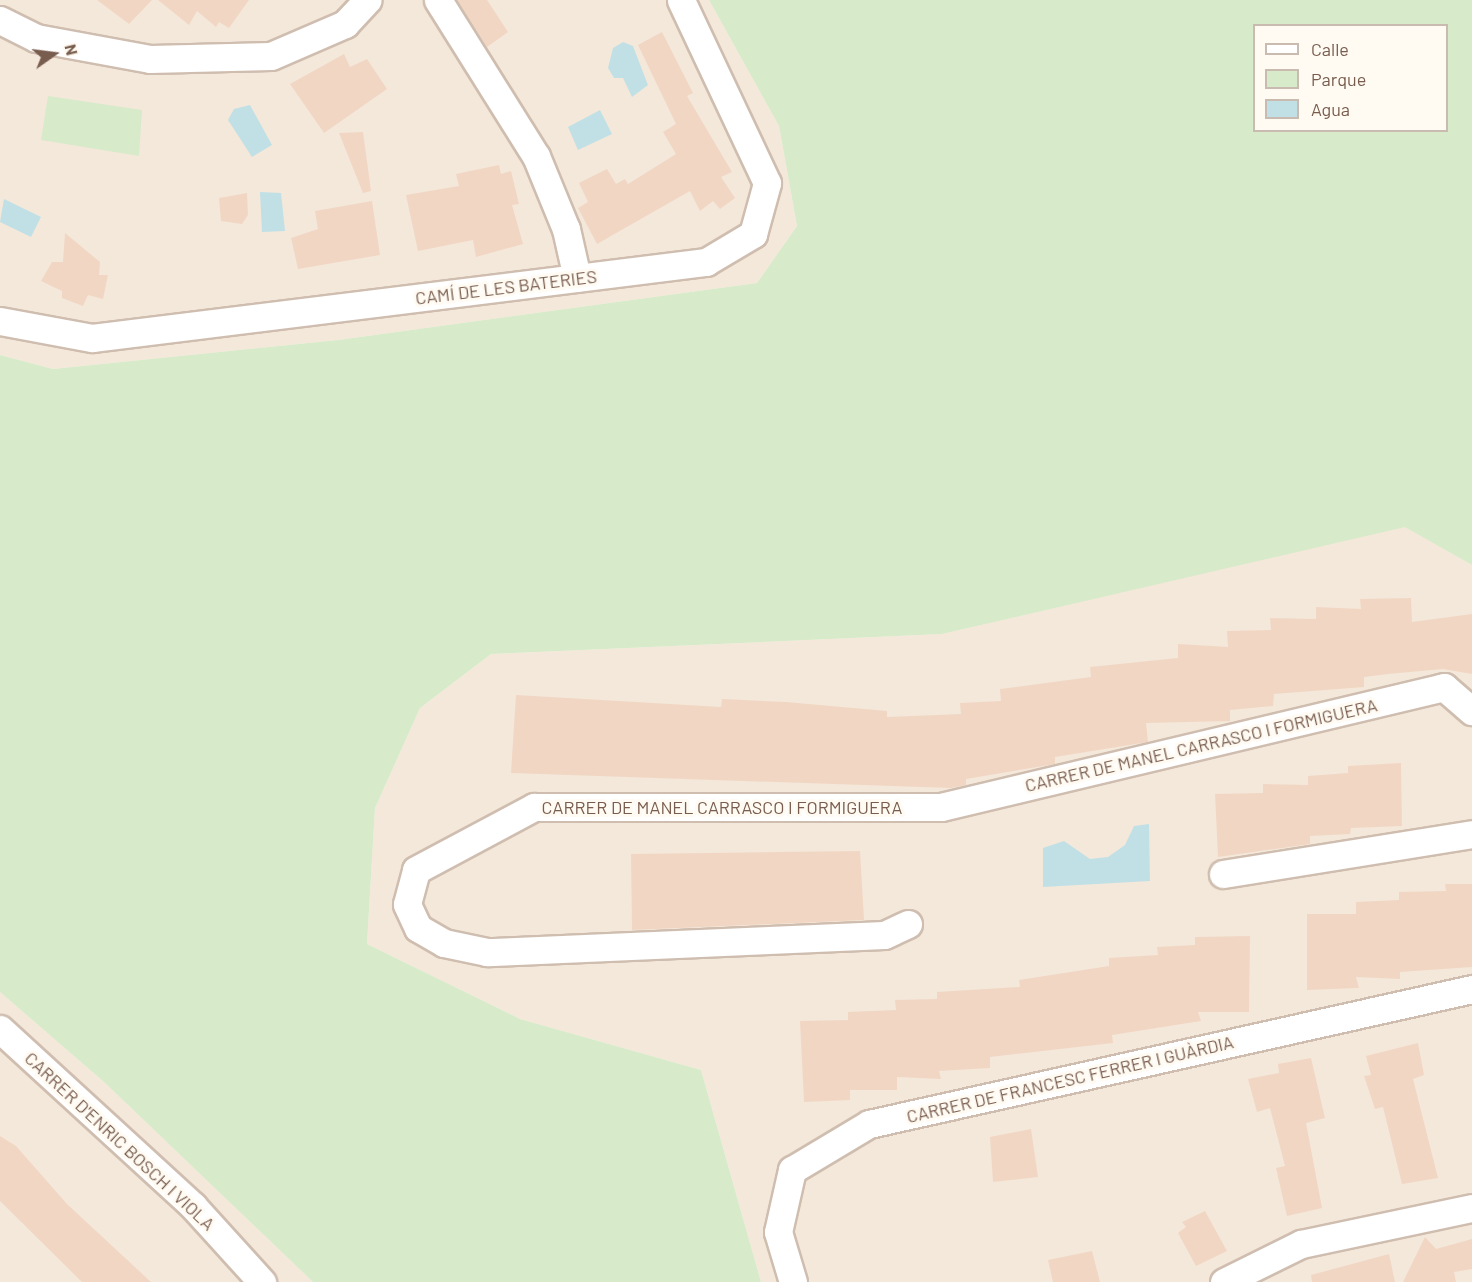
<!DOCTYPE html>
<meta charset="utf-8">
<style>
body{margin:0}
#map{position:relative;width:1472px;height:1282px;overflow:hidden;background:#fcf6eb;font-family:Barlow,sans-serif}
div>[style]{position:absolute}
.residential>*{inset:0;background:#f4e8da}
.green>*{inset:0;background:#d7eac9}
.water>*{inset:0;background:#c0e0e6}
.building>*{inset:0;background:#f1d6c4}
.roads{filter:drop-shadow(2px 0 #cfbeb0) drop-shadow(-2px 0 #cfbeb0) drop-shadow(0 2px #cfbeb0) drop-shadow(0 -2px #cfbeb0)}
.street>*{height:27px;margin:-13.5px;padding:0 13.5px;transform-origin:13.5px;border-radius:13.5px;background:#fff}
span{translate:-50% -50%;white-space:nowrap;text-align:center;line-height:1.15;-webkit-text-stroke:6px #fffaf2;paint-order:stroke}
.street-label{font-size:18px;color:#785d4e}
.legend{position:absolute;left:1253px;top:24px;width:195px;height:108px;box-sizing:border-box;background:#fffaf2;border:2px solid #c9bbb0;margin:0;padding:8px 10px;list-style:none;font-size:18px;color:#785d4e}
.legend li{display:flex;align-items:center;gap:12px;height:30px}
.legend b{width:30px;border:2px solid #c9bbb0}
.north{position:absolute;left:24px;top:24px;width:60px;height:60px;-webkit-text-stroke:4px #fffaf2;paint-order:stroke;rotate:76deg;font-size:16px;font-weight:700;line-height:24px;text-align:center;color:#785d4e}
.north::after{content:'';display:block;margin:auto;width:21px;height:27px;background:#785d4e;clip-path:polygon(50% 0,100% 100%,50% 72%,0 100%)}
</style>
<div id="map">
<div class="residential">
<div style="clip-path:polygon(0 0,709px 0,779px 126px,797px 226px,757px 283px,338px 340px,53px 369px,0 355px)"></div>
<div style="clip-path:polygon(1405px 526px,1472px 565px,1472px 1282px,761px 1282px,701px 1070px,520px 1019px,367px 944px,375px 808px,420px 708px,491px 654px,942px 634px)"></div>
<div style="clip-path:polygon(0 992px,104px 1082px,313px 1282px,0 1282px)"></div>
</div>
<div class="green">
<div style="clip-path:polygon(evenodd,709px 0,1472px 0,1472px 565px,1405px 527px,942px 634px,491px 654px,420px 708px,375px 808px,367px 944px,520px 1019px,701px 1070px,761px 1282px,313px 1282px,104px 1082px,0 992px,0 355px,53px 369px,338px 340px,757px 283px,797px 226px,779px 126px,709px 0,1254px 26px,1446px 26px,1446px 130px,1254px 130px,1254px 26px)"></div>
<div style="clip-path:polygon(48px 96px,142px 110px,139px 156px,41px 140px)"></div>
</div>
<div class="water">
<div style="clip-path:polygon(623px 42px,633px 46px,648px 85px,632px 97px,623px 78px,614px 78px,608px 68px,613px 48px)"></div>
<div style="clip-path:polygon(250px 105px,272px 145px,252px 157px,228px 120px,234px 109px)"></div>
<div style="clip-path:polygon(600px 110px,612px 134px,578px 150px,568px 127px)"></div>
<div style="clip-path:polygon(260px 192px,281px 193px,285px 231px,262px 232px)"></div>
<div style="clip-path:polygon(4px 199px,41px 217px,31px 237px,0 222px)"></div>
<div style="clip-path:polygon(1149px 824px,1150px 881px,1043px 887px,1043px 848px,1064px 841px,1090px 859px,1108px 857px,1125px 845px,1134px 826px)"></div>
</div>
<div class="building">
<div style="clip-path:polygon(97px 0,152px 0,129px 24px)"></div>
<div style="clip-path:polygon(158px 0,249px 0,229px 28px,219px 22px,216px 27px,197px 11px,189px 25px)"></div>
<div style="clip-path:polygon(457px 0,487px 0,508px 32px,487px 47px)"></div>
<div style="clip-path:polygon(662px 32px,693px 93px,687px 96px,732px 172px,721px 177px,735px 198px,720px 209px,713px 201px,700px 211px,690px 191px,597px 244px,578px 208px,588px 202px,579px 183px,607px 169px,616px 184px,625px 179px,628px 184px,676px 154px,663px 132px,676px 124px,638px 45px)"></div>
<div style="clip-path:polygon(344px 54px,350px 67px,367px 59px,387px 89px,324px 133px,290px 84px)"></div>
<div style="clip-path:polygon(363px 132px,371px 191px,363px 193px,339px 133px)"></div>
<div style="clip-path:polygon(499px 165px,501px 174px,511px 171px,519px 204px,512px 205px,523px 244px,476px 257px,473px 240px,418px 251px,406px 195px,459px 186px,456px 174px)"></div>
<div style="clip-path:polygon(247px 193px,248px 215px,242px 224px,221px 221px,219px 198px)"></div>
<div style="clip-path:polygon(372px 201px,380px 255px,298px 269px,291px 238px,318px 229px,315px 211px)"></div>
<div style="clip-path:polygon(65px 233px,100px 262px,99px 275px,108px 275px,103px 299px,88px 295px,83px 306px,62px 298px,62px 291px,41px 281px,52px 262px,63px 262px)"></div>
<div style="clip-path:polygon(1411px 598px,1412px 622px,1472px 614px,1472px 674px,1443px 669px,1388px 674px,1364px 677px,1364px 687px,1274px 694px,1273px 706px,1230px 710px,1230px 721px,1146px 723px,1148px 742px,1055px 757px,1055px 764px,966px 779px,966px 785px,951px 788px,511px 773px,516px 695px,721px 707px,722px 699px,786px 702px,887px 711px,887px 717px,961px 714px,960px 703px,1001px 701px,1000px 689px,1091px 677px,1090px 667px,1178px 658px,1178px 644px,1228px 647px,1227px 631px,1271px 630px,1270px 618px,1316px 619px,1316px 607px,1361px 609px,1360px 599px)"></div>
<div style="clip-path:polygon(1401px 763px,1402px 826px,1351px 828px,1350px 834px,1310px 836px,1310px 844px,1218px 857px,1215px 794px,1263px 793px,1263px 784px,1308px 785px,1308px 776px,1348px 773px,1348px 766px)"></div>
<div style="clip-path:polygon(860px 851px,864px 920px,632px 930px,631px 854px)"></div>
<div style="clip-path:polygon(1445px 884px,1472px 884px,1472px 967px,1400px 972px,1400px 979px,1356px 977px,1359px 988px,1307px 990px,1307px 914px,1356px 914px,1356px 902px,1399px 900px,1399px 892px,1446px 891px)"></div>
<div style="clip-path:polygon(1250px 936px,1249px 1012px,1198px 1012px,1201px 1021px,1112px 1035px,1113px 1043px,990px 1057px,990px 1068px,939px 1071px,941px 1079px,897px 1077px,897px 1090px,850px 1090px,850px 1100px,804px 1102px,800px 1021px,848px 1020px,848px 1012px,896px 1010px,895px 1000px,937px 999px,937px 992px,1020px 987px,1019px 980px,1109px 966px,1109px 958px,1158px 955px,1157px 947px,1195px 945px,1195px 937px)"></div>
<div style="clip-path:polygon(1418px 1043px,1424px 1075px,1413px 1079px,1438px 1178px,1402px 1184px,1383px 1107px,1375px 1109px,1364px 1076px,1371px 1075px,1366px 1056px)"></div>
<div style="clip-path:polygon(1311px 1058px,1325px 1118px,1306px 1123px,1322px 1208px,1287px 1216px,1276px 1168px,1285px 1166px,1270px 1108px,1257px 1112px,1248px 1079px,1279px 1073px,1278px 1064px)"></div>
<div style="clip-path:polygon(1031px 1129px,1038px 1177px,993px 1182px,990px 1137px)"></div>
<div style="clip-path:polygon(0 1136px,16px 1146px,67px 1204px,151px 1282px,82px 1282px,0 1201px)"></div>
<div style="clip-path:polygon(1205px 1211px,1227px 1251px,1196px 1266px,1178px 1233px,1186px 1227px,1182px 1222px)"></div>
<div style="clip-path:polygon(1425px 1237px,1436px 1249px,1472px 1239px,1472px 1269px,1454px 1272px,1456px 1282px,1403px 1282px)"></div>
<div style="clip-path:polygon(1092px 1251px,1100px 1282px,1053px 1282px,1048px 1260px)"></div>
<div style="clip-path:polygon(1389px 1254px,1395px 1282px,1312px 1282px,1311px 1275px)"></div>
</div>
<div class="roads">
<div class="street">
<div style="left:438px;top:0;width:184px;rotate:57.9deg"></div>
<div style="left:536px;top:156px;width:79px;rotate:67.7deg"></div>
<div style="left:566px;top:229px;width:50px;rotate:77.3deg"></div>
<div style="left:0;top:20px;width:40px;rotate:26.6deg"></div>
<div style="left:36px;top:38px;width:116px;rotate:10.4deg"></div>
<div style="left:150px;top:59px;width:121px;rotate:-1.4deg"></div>
<div style="left:271px;top:56px;width:81px;rotate:-23.4deg"></div>
<div style="left:345px;top:24px;width:33px;rotate:-47deg"></div>
<div style="left:0;top:321px;width:94px;rotate:10.5deg"></div>
<div style="left:92px;top:338px;width:619px;rotate:-7.06deg"></div>
<div style="left:706px;top:262px;width:55px;rotate:-30.8deg"></div>
<div style="left:753px;top:234px;width:53px;rotate:-74.6deg"></div>
<div style="left:767px;top:183px;width:202px;rotate:-115.2deg"></div>
<div style="left:1223px;top:874px;width:252px;rotate:-9.1deg"></div>
<div style="left:908px;top:924px;width:26px;rotate:155deg"></div>
<div style="left:884px;top:935px;width:397px;rotate:177.5deg"></div>
<div style="left:487px;top:952px;width:44px;rotate:-168.2deg"></div>
<div style="left:444px;top:943px;width:30px;rotate:-150deg"></div>
<div style="left:418px;top:928px;width:26px;rotate:-115deg"></div>
<div style="left:407px;top:904px;width:35px;rotate:-75deg"></div>
<div style="left:416px;top:870px;width:134px;rotate:-28.1deg"></div>
<div style="left:534px;top:807px;width:407px"></div>
<div style="left:941px;top:807px;width:517px;rotate:-13.42deg"></div>
<div style="left:1444px;top:687px;width:37px;rotate:41deg"></div>
<div style="left:0;top:1029px;width:262px;rotate:42.5deg"></div>
<div style="left:193px;top:1206px;width:103px;rotate:47.8deg"></div>
<div style="left:793px;top:1282px;width:52px;rotate:-106.7deg"></div>
<div style="left:778px;top:1232px;width:64px;rotate:-77.3deg"></div>
<div style="left:792px;top:1170px;width:90px;rotate:-30.9deg"></div>
<div style="left:869px;top:1124px;width:618px;rotate:-12.62deg"></div>
<div style="left:1224px;top:1282px;width:86px;rotate:-26.3deg"></div>
<div style="left:1301px;top:1244px;width:175px;rotate:-11.9deg"></div>
</div>
</div>
<div class="street-label">
<span style="left:506px;top:287px;rotate:-7deg">CAMÍ DE LES BATERIES</span>
<span style="left:1201px;top:745px;rotate:-13deg">CARRER DE MANEL CARRASCO I FORMIGUERA</span>
<span style="left:722px;top:807px">CARRER DE MANEL CARRASCO I FORMIGUERA</span>
<span style="left:1070px;top:1079px;rotate:-13deg">CARRER DE FRANCESC FERRER I GUÀRDIA</span>
<span style="left:120px;top:1141px;rotate:43deg">CARRER D'ENRIC BOSCH I VIOLA</span>
</div>
<ul class="legend">
<li><b style="height:8px;background:#fff"></b>Calle</li>
<li><b style="height:16px;background:#d7eac9"></b>Parque</li>
<li><b style="height:16px;background:#c0e0e6"></b>Agua</li>
</ul>
<div class="north">N</div>
</div>
